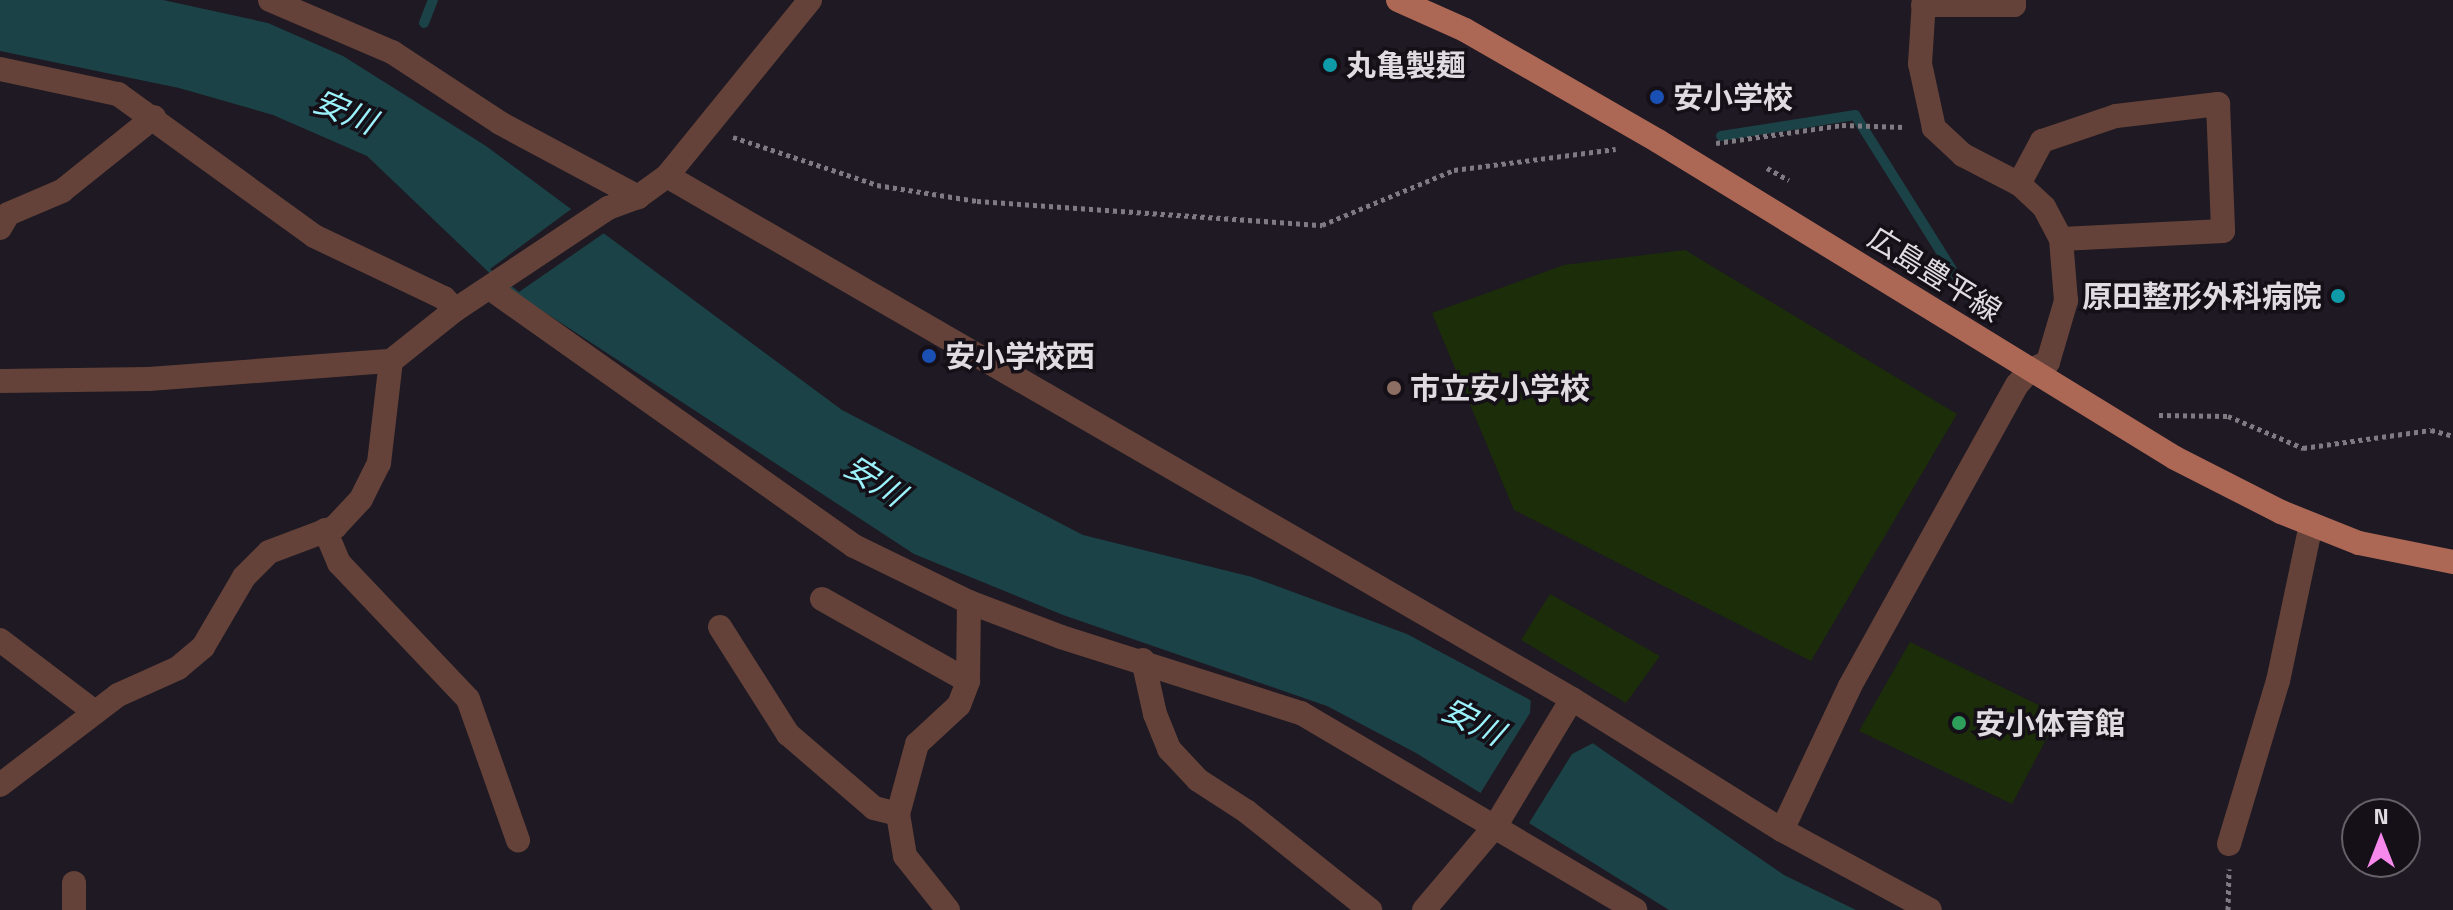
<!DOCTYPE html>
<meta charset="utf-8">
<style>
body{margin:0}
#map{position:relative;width:2453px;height:910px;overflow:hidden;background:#1e1922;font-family:"Titillium Web","Noto Sans JP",sans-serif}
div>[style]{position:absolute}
.green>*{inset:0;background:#1c2d0a}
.water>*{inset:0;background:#1b4246}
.pier>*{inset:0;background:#1e1922}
.stream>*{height:10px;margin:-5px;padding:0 5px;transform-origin:5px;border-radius:5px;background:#1b4246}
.path>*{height:5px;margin-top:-2.5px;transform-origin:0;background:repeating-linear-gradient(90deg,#807b83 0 4px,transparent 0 8px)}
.minor>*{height:24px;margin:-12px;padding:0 12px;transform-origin:12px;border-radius:12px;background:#644239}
.tertiary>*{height:24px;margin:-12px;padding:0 12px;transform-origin:12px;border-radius:12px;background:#644239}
.primary>*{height:24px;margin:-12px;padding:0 12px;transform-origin:12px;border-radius:12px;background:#ad6755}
.dots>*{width:22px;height:22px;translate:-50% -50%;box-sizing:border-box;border:4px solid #151018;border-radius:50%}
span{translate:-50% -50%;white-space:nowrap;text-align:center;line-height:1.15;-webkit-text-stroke:7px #151018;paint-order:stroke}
.poi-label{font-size:30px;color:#dfdbe1;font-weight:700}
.left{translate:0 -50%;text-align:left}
.right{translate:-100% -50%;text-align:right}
.street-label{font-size:30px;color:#dfdbe1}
.water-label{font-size:32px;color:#9bf2fb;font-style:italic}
.north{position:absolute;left:2341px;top:798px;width:80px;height:80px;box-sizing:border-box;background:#151018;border:2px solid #666168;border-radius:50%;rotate:0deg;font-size:22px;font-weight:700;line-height:32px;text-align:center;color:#dfdbe1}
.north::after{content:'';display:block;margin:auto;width:28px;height:36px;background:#f788ec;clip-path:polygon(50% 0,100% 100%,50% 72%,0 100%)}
</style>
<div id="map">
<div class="green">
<div style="clip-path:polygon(1685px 250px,1957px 414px,1811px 661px,1514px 510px,1432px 313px,1564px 265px)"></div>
<div style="clip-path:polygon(1550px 594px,1660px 656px,1626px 703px,1521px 640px)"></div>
<div style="clip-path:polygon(1910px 642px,2059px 715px,2012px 804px,1859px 731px)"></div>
</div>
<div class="water">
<div style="clip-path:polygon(0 0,163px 0,268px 23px,343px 56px,486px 146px,842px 410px,1083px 535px,1252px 577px,1407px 634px,1530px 700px,1784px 875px,1856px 910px,1669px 910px,1416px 753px,1327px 706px,1063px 615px,914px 554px,500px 283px,367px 156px,273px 115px,179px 88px,0 51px)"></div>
</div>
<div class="pier">
<div style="clip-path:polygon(574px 207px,607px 231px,519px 292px,490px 269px)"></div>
<div style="clip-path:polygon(1531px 697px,1597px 741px,1572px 754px,1526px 828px,1478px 797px,1530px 713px)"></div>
</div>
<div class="stream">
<div style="left:424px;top:23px;width:25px;rotate:-69deg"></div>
<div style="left:1721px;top:136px;width:136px;rotate:-8.9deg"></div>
<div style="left:1855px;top:115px;width:215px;rotate:57.9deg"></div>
</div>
<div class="path">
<div style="left:733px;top:137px;width:152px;rotate:18.4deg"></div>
<div style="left:877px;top:185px;width:101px;rotate:9.1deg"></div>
<div style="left:977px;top:201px;width:346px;rotate:4deg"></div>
<div style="left:1322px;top:225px;width:143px;rotate:-22.6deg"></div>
<div style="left:1454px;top:170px;width:163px;rotate:-7.4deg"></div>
<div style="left:1716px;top:143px;width:127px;rotate:-8.1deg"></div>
<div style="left:1842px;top:125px;width:63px;rotate:1.8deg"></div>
<div style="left:1767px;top:168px;width:25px;rotate:29deg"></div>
<div style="left:2159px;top:415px;width:69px;rotate:0.8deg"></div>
<div style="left:2228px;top:416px;width:82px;rotate:23.1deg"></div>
<div style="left:2303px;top:448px;width:129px;rotate:-8deg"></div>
<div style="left:2431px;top:430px;width:23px;rotate:15deg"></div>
<div style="left:2228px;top:910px;width:41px;rotate:-88.6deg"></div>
</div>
<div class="minor">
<div style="left:270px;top:0;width:133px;rotate:23.1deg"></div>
<div style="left:392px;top:52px;width:129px;rotate:33.3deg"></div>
<div style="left:500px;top:123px;width:157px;rotate:28.2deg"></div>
<div style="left:1923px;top:5px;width:91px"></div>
<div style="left:2014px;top:5px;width:5px;rotate:-90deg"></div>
<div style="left:0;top:69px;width:121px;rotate:12deg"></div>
<div style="left:118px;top:94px;width:242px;rotate:35.9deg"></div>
<div style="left:314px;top:236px;width:144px;rotate:25.5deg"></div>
<div style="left:444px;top:298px;width:16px;rotate:47deg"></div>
<div style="left:667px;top:176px;width:1045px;rotate:30.02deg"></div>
<div style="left:1572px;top:699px;width:248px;rotate:32deg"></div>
<div style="left:1782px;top:830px;width:168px;rotate:28.4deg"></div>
<div style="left:2019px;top:184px;width:49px;rotate:-61.9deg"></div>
<div style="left:2042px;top:141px;width:78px;rotate:-18.7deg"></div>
<div style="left:2116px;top:116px;width:103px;rotate:-6.7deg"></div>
<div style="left:2218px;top:104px;width:127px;rotate:87.7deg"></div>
<div style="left:2223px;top:231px;width:162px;rotate:177.2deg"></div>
<div style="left:0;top:228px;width:16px;rotate:-60deg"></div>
<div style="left:8px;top:214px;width:59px;rotate:-23.1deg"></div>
<div style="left:62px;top:191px;width:118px;rotate:-38.8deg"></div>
<div style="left:491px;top:289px;width:445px;rotate:35.3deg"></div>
<div style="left:854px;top:546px;width:128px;rotate:26deg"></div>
<div style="left:969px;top:602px;width:98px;rotate:20.8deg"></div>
<div style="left:1061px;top:637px;width:252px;rotate:17.6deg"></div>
<div style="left:1301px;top:713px;width:388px;rotate:30.5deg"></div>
<div style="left:0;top:381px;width:149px;rotate:-0.8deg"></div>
<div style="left:149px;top:379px;width:243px;rotate:-4.3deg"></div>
<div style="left:391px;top:361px;width:82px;rotate:-38.6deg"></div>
<div style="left:455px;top:310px;width:184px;rotate:-33.7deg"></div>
<div style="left:608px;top:208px;width:32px;rotate:-20deg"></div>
<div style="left:638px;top:197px;width:36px;rotate:-36deg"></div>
<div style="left:667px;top:176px;width:227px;rotate:-50.9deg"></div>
<div style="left:325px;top:530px;width:36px;rotate:67deg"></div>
<div style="left:339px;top:563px;width:187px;rotate:46.5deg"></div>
<div style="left:468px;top:699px;width:150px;rotate:70.5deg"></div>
<div style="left:822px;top:599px;width:167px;rotate:29.3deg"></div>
<div style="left:720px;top:627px;width:127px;rotate:57.6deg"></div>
<div style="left:788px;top:734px;width:113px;rotate:40.7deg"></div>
<div style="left:874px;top:808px;width:25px;rotate:14deg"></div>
<div style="left:0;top:640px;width:119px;rotate:37.2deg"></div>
<div style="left:1143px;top:660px;width:55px;rotate:77.5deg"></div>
<div style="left:1155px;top:714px;width:38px;rotate:68deg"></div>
<div style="left:1169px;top:749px;width:42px;rotate:46.9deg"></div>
<div style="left:1198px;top:780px;width:57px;rotate:32.9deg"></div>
<div style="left:1246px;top:811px;width:159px;rotate:38.6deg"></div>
<div style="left:0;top:785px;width:148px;rotate:-37.3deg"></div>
<div style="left:118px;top:695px;width:66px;rotate:-24.2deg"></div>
<div style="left:178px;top:668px;width:33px;rotate:-40deg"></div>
<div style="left:203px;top:647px;width:81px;rotate:-59.6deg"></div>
<div style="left:244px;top:577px;width:35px;rotate:-45deg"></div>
<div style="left:269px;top:552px;width:71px;rotate:-20.7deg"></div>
<div style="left:335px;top:527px;width:38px;rotate:-47deg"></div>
<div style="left:361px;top:499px;width:40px;rotate:-63.4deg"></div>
<div style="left:379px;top:463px;width:103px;rotate:-83.3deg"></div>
<div style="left:1782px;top:830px;width:159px;rotate:-64.7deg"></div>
<div style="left:1850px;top:686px;width:344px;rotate:-61deg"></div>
<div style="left:2017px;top:385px;width:18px;rotate:-49deg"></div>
<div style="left:2029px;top:371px;width:21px;rotate:-25deg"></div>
<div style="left:2048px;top:362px;width:64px;rotate:-73.6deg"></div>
<div style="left:2066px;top:301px;width:62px;rotate:-94.6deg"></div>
<div style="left:2061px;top:239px;width:36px;rotate:-118deg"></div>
<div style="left:2044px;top:207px;width:34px;rotate:-137deg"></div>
<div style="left:2019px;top:184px;width:63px;rotate:-152.6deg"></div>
<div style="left:1963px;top:155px;width:40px;rotate:-137deg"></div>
<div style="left:1934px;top:128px;width:66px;rotate:-102.3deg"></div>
<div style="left:1920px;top:64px;width:64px;rotate:-86.4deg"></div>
<div style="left:2229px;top:844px;width:170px;rotate:-73.3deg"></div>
<div style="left:2278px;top:681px;width:159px;rotate:-78.1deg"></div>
<div style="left:74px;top:910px;width:27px;rotate:-90deg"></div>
<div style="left:948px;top:910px;width:69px;rotate:-128.5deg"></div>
<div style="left:905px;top:856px;width:43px;rotate:-99.5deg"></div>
<div style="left:898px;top:814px;width:73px;rotate:-74.8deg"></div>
<div style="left:917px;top:744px;width:57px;rotate:-42.9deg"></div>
<div style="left:959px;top:705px;width:26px;rotate:-69deg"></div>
<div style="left:968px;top:681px;width:79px;rotate:-89.3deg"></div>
</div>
<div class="tertiary">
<div style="left:1424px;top:910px;width:111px;rotate:-49.7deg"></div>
<div style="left:1496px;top:825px;width:147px;rotate:-58.9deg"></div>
</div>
<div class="primary">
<div style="left:1398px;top:0;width:73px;rotate:24.1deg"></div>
<div style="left:1465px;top:30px;width:223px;rotate:29.9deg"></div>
<div style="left:1658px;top:141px;width:606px;rotate:31.51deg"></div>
<div style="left:2175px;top:458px;width:119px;rotate:27deg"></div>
<div style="left:2281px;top:512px;width:84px;rotate:21.7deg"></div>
<div style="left:2359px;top:543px;width:96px;rotate:11.4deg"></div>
</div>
<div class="dots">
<div style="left:1330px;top:65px;background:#0f9aa8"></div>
<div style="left:1657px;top:97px;background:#1a4fb4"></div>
<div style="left:2338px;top:296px;background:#0f9aa8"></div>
<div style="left:929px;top:356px;background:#1a4fb4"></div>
<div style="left:1394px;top:388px;background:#8d6e63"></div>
<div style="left:1959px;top:723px;background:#2e9e5b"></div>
</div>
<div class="poi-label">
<span class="left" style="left:1346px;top:65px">丸亀製麺</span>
<span class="left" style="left:1673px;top:97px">安小学校</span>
<span class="right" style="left:2322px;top:296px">原田整形外科病院</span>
<span class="left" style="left:945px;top:356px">安小学校西</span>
<span class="left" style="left:1410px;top:388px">市立安小学校</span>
<span class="left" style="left:1975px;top:723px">安小体育館</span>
</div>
<div class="street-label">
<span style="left:1935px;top:274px;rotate:32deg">広島豊平線</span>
</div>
<div class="water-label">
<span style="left:345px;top:111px;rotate:23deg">安川</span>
<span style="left:875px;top:480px;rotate:33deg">安川</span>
<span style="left:1473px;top:721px;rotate:27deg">安川</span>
</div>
<div class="north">N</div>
</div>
